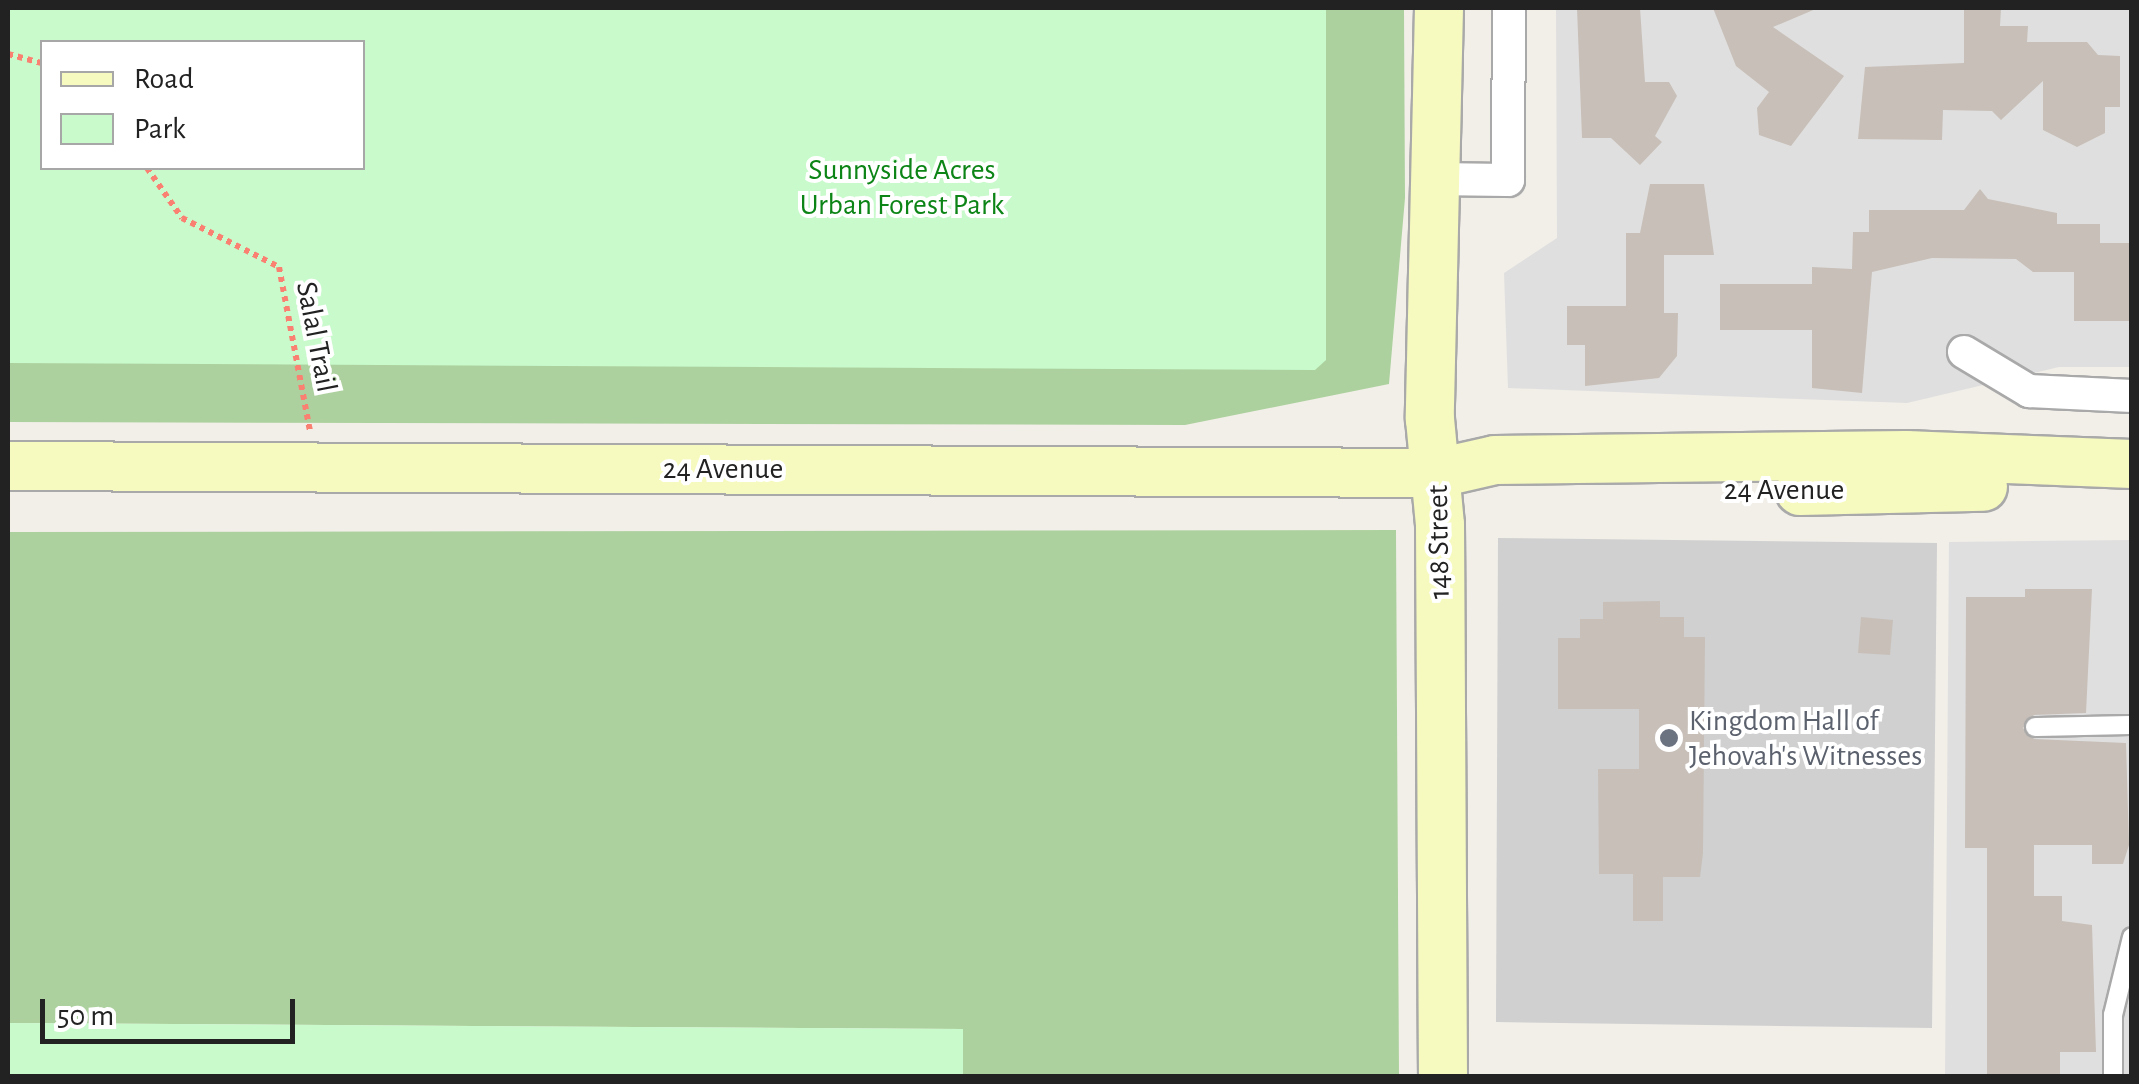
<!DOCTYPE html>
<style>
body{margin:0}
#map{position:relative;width:2139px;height:1084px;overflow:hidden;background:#f2efe9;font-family:"Alegreya Sans",sans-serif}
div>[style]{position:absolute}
.residential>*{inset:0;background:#e0dfdf}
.religious>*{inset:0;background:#d0d0d0}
.forest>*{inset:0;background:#add19e}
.park>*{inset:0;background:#c8facc}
.parking>*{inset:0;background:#e2e2e2}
.building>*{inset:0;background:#c7bfb8}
.path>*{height:6px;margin-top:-3px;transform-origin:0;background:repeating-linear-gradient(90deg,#fa8072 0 5px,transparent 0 10px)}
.roads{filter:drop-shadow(2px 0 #a9a9a9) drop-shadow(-2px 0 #a9a9a9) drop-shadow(0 2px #a9a9a9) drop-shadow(0 -2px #a9a9a9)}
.service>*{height:18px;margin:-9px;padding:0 9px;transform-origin:9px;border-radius:9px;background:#fff}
.minor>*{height:32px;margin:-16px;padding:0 16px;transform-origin:16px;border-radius:16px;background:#fff}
.secondary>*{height:48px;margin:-24px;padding:0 24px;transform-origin:24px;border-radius:24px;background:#f7fabf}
.dots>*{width:28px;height:28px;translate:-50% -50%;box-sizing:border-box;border:5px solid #fff;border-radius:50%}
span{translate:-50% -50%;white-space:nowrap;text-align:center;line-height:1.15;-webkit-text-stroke:8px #fff;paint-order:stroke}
.park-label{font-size:30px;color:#0c8416}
.street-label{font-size:30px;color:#222}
.worship-label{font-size:30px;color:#5b616d}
.left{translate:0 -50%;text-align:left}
.frame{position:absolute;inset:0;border:10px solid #222;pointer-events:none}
.legend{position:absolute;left:40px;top:40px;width:325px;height:130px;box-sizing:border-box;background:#fff;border:2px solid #a7a7a7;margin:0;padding:12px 18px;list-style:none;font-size:30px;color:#222}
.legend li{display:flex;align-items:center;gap:20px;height:50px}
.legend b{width:50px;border:2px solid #a7a7a7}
.scale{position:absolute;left:40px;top:999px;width:255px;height:45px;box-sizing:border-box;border:5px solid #222;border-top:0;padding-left:12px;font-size:30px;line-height:35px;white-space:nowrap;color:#222;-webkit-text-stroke:8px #fff;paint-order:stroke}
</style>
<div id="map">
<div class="residential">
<div style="clip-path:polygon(1556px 8px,2131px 8px,2131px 367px,2059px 367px,1907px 403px,1508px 388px,1504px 273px,1557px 238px)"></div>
<div style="clip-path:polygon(2131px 540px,2131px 1076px,1945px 1076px,1949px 542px)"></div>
</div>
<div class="religious">
<div style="clip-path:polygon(1498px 538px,1937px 543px,1932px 1028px,1496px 1022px)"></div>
</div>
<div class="forest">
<div style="clip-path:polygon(evenodd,8px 8px,1404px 8px,1405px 198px,1389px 384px,1185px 425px,8px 422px,8px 8px,42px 42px,362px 42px,362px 168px,42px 168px,42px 42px)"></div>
<div style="clip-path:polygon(1396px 530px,1399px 1076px,963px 1076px,962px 1029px,8px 1023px,8px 532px)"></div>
</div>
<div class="park">
<div style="clip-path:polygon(evenodd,8px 8px,1326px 8px,1326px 360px,1315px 370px,8px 363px,8px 8px,42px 42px,362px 42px,362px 168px,42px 168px,42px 42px)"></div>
<div style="clip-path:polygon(8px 1023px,963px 1029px,963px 1076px,8px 1076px)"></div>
</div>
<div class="parking">
<div style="clip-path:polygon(562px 1074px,562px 1076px,15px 1076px)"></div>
</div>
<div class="building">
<div style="clip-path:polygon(1577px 8px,1640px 8px,1645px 82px,1669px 82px,1677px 96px,1655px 136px,1662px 142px,1640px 165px,1611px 138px,1582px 138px)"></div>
<div style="clip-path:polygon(1713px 8px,1818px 8px,1773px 27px,1844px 76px,1791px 146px,1759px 135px,1757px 108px,1769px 92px,1736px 66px)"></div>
<div style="clip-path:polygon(1964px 8px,2001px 8px,2000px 26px,2028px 26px,2027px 42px,2087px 42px,2098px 55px,2120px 56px,2120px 107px,2105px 107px,2105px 133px,2077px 147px,2043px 130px,2043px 81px,2001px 120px,1992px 111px,1943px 110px,1942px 140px,1858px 139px,1865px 67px,1964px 63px)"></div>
<div style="clip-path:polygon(1650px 184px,1704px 184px,1714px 255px,1664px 255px,1664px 313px,1678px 313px,1677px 356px,1659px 378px,1585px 386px,1585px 345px,1567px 345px,1567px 306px,1626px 306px,1626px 233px,1640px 233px)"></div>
<div style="clip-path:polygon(1980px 189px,1988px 199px,2057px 213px,2057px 224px,2100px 224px,2100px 243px,2132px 243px,2132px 321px,2074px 321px,2074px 272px,2033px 272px,2016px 259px,1932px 258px,1872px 272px,1862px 393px,1812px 388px,1812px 330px,1720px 330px,1720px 284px,1812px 284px,1812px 267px,1852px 269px,1853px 232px,1869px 232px,1869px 210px,1964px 210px)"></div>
<div style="clip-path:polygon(2025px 589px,2092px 589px,2086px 713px,2034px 715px,2023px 728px,2034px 739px,2126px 743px,2129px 845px,2123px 864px,2092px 864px,2092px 845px,2034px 845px,2034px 896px,2062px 896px,2062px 921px,2092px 925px,2096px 1052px,2060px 1052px,2060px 1076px,1987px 1076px,1987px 848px,1965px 848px,1966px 597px,2025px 597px)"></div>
<div style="clip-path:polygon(1660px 601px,1660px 617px,1684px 617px,1684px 637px,1705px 637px,1703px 853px,1700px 877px,1663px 877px,1663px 921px,1633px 921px,1633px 874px,1599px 874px,1598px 769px,1639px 769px,1639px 709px,1558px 709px,1558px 638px,1580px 638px,1580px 619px,1603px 619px,1603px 602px)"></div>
<div style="clip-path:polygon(1861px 617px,1893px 620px,1890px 655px,1858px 653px)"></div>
</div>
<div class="path">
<div style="left:8px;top:54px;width:35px;rotate:15deg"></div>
<div style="left:147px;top:168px;width:61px;rotate:55deg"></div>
<div style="left:182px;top:218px;width:109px;rotate:26.8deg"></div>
<div style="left:279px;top:267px;width:167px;rotate:79.3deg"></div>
</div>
<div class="roads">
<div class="service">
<div style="left:2035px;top:727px;width:97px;rotate:-1.2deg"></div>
<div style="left:2113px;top:1076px;width:61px;rotate:-90deg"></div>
<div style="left:2113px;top:1015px;width:80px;rotate:-76.3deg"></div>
</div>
<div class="minor">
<div style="left:1434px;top:179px;width:74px;rotate:0.8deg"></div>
<div style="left:1508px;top:180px;width:172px;rotate:-89.7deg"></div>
<div style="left:1964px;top:352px;width:76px;rotate:31deg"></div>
<div style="left:2029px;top:391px;width:103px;rotate:2.8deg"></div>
</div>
<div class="secondary">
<div style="left:1439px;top:8px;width:411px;rotate:91.3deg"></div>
<div style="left:1430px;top:419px;width:106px;rotate:84.6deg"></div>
<div style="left:1440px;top:525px;width:551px;rotate:89.69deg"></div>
<div style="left:8px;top:466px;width:1430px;rotate:0.28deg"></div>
<div style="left:1438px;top:473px;width:58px;rotate:-12.8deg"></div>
<div style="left:1495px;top:460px;width:411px;rotate:-0.7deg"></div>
<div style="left:1906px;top:455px;width:226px;rotate:2.3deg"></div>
<div style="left:1800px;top:491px;width:183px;rotate:-1.3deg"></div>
</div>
</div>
<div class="dots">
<div style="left:1669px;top:738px;background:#6b7280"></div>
</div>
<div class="park-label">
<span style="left:902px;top:187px">Sunnyside Acres<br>Urban Forest Park</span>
</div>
<div class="street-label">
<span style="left:316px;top:337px;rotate:79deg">Salal Trail</span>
<span style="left:723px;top:469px">24 Avenue</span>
<span style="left:1784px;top:490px">24 Avenue</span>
<span style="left:1439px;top:542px;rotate:-91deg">148 Street</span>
</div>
<div class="worship-label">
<span class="left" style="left:1689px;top:738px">Kingdom Hall of<br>Jehovah's Witnesses</span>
</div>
<div class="frame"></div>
<ul class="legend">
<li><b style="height:12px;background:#f7fabf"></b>Road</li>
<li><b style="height:28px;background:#c8facc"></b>Park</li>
</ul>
<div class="scale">50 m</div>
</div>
